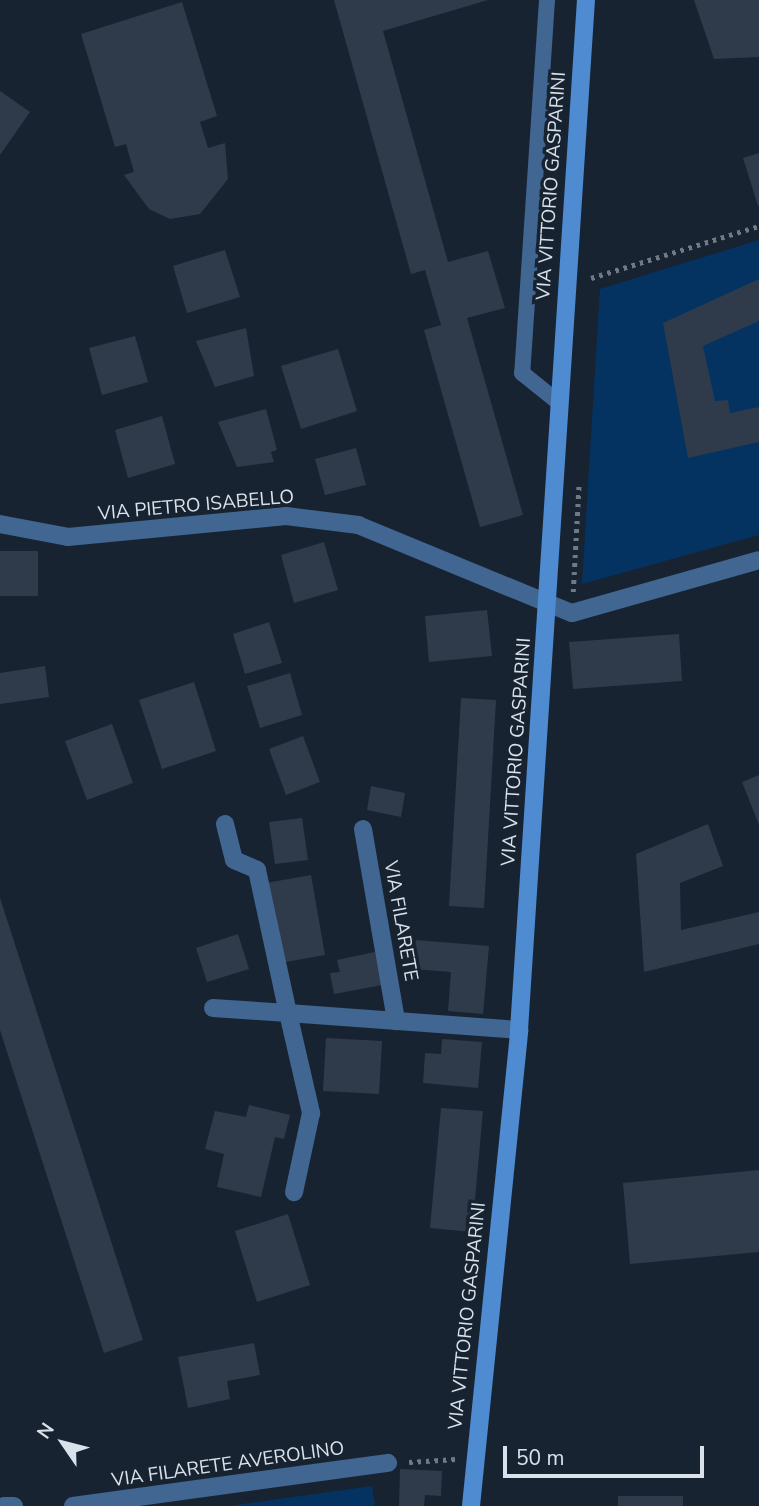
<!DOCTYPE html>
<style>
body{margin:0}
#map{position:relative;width:759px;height:1506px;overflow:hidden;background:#182331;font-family:"Nunito Sans",sans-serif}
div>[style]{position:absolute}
.green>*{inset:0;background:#043362}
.building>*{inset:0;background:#2f3b4a}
.path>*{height:4.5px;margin-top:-2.25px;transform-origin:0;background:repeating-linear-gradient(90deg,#707a85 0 3.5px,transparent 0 8.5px)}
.lane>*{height:16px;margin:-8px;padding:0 8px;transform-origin:8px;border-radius:8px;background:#406691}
.street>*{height:18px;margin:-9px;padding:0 9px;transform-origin:9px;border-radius:9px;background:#406691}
.secondary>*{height:18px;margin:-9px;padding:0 9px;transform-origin:9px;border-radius:9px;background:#4e8bd1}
span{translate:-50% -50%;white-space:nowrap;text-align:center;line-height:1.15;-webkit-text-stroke:7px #182331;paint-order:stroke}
.street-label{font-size:19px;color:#d9e1ea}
.north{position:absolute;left:28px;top:1408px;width:70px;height:70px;-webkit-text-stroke:5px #182331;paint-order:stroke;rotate:305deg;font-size:19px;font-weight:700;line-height:28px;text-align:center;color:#d9e1ea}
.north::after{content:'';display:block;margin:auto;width:24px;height:32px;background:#d9e1ea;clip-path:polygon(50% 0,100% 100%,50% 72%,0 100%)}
.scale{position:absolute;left:503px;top:1446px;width:201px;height:32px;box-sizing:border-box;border:4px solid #d9e1ea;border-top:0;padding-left:9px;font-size:21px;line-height:24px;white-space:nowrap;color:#d9e1ea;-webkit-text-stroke:5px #182331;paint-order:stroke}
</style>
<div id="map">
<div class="green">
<div style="clip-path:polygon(759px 240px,759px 535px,582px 584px,600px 289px)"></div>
<div style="clip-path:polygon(372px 1486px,375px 1506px,228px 1506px)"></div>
</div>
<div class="building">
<div style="clip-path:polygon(334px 0,488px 0,383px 31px,448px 262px,488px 251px,505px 308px,467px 318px,523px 515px,480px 527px,424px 330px,441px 325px,425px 270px,411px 274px)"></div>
<div style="clip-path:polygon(694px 0,759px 0,759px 57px,714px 59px)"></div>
<div style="clip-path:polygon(182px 2px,217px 116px,200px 122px,208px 148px,225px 143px,228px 179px,200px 214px,170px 219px,149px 209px,124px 175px,134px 172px,126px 144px,115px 147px,81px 34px)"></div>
<div style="clip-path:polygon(0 91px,30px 112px,0 155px)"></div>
<div style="clip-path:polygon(759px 153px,759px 206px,758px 206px,743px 158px)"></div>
<div style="clip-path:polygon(225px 250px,240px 297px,187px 313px,173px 266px)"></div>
<div style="clip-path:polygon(759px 279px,759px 321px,703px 346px,715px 401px,728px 400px,730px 413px,759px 407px,759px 442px,688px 458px,663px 323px)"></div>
<div style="clip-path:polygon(246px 328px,254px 376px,215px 387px,196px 341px)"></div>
<div style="clip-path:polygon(135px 336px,148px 382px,102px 395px,89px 348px)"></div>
<div style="clip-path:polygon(338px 349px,357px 411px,301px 429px,281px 366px)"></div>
<div style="clip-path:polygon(266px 409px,277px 450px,271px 452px,274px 462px,237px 467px,218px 422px)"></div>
<div style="clip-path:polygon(162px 416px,175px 464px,128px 478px,115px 430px)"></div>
<div style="clip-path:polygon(356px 448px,366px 485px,325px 495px,315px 459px)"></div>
<div style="clip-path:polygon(324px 542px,338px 590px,294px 603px,281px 555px)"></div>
<div style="clip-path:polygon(0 551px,38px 551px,38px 596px,0 596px)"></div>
<div style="clip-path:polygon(487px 610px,492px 656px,429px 662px,425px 616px)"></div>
<div style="clip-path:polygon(269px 622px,282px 663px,245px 674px,233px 634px)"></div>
<div style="clip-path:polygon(679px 634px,682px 681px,573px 689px,569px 642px)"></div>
<div style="clip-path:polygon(45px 666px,49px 697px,0 704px,0 673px)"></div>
<div style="clip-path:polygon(290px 673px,302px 715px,260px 728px,247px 686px)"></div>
<div style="clip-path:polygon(194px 682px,216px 751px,162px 769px,139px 700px)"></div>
<div style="clip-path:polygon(461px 698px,496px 700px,484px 908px,449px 906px)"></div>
<div style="clip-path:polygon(112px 724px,133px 783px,87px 800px,65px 741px)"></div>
<div style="clip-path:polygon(303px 736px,320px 782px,286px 795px,269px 749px)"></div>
<div style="clip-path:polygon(759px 775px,759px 825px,742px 782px)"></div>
<div style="clip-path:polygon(371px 786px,405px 793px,401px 817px,367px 810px)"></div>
<div style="clip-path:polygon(302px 818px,308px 860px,275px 864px,269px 822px)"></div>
<div style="clip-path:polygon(708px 824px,723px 866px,680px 883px,681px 930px,759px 912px,759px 944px,644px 972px,636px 854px)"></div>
<div style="clip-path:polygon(311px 875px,325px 955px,280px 963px,266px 883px)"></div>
<div style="clip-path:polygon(0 898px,143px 1340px,104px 1353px,0 1030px)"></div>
<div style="clip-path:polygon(238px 934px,249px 969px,207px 982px,196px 948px)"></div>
<div style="clip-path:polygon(416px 940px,489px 946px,483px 1014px,448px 1011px,451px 972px,413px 969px)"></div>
<div style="clip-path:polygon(375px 952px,382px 985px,334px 994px,330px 973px,340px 972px,337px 960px)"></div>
<div style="clip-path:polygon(326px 1038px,382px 1041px,379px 1094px,323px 1091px)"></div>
<div style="clip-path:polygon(442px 1039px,482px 1042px,478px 1088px,423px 1083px,425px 1053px,441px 1054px)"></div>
<div style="clip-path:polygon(249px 1105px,290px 1115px,284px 1139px,275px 1137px,261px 1197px,217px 1187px,224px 1154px,205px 1149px,215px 1111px,246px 1117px)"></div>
<div style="clip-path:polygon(441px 1108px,483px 1111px,472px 1232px,430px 1228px)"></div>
<div style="clip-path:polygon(759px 1170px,759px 1252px,630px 1264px,623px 1183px)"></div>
<div style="clip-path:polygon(288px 1214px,310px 1285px,257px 1302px,235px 1231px)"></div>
<div style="clip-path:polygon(254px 1343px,260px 1375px,227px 1381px,230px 1399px,188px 1408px,178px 1357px)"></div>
<div style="clip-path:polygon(400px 1469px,442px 1471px,441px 1496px,425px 1495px,424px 1506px,399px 1506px)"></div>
<div style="clip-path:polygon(618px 1496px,683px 1496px,683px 1506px,618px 1506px)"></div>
</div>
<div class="path">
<div style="left:591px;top:278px;width:176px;rotate:-17.2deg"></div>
<div style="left:573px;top:592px;width:110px;rotate:-86.9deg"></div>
<div style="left:409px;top:1462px;width:47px;rotate:-3.7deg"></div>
</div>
<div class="lane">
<div style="left:547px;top:0;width:374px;rotate:93.8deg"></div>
<div style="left:522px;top:373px;width:46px;rotate:38.9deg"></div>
</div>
<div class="street">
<div style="left:0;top:524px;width:69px;rotate:10.8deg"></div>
<div style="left:68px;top:537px;width:219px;rotate:-5.5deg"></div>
<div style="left:286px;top:516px;width:73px;rotate:7.1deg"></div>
<div style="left:358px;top:525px;width:231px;rotate:22.4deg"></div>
<div style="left:572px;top:613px;width:194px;rotate:-15.8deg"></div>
<div style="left:225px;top:824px;width:37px;rotate:76deg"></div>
<div style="left:234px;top:860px;width:25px;rotate:23deg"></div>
<div style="left:257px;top:870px;width:146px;rotate:77.8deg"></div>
<div style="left:288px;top:1013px;width:232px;rotate:4.2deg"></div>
<div style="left:363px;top:829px;width:195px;rotate:80.2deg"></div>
<div style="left:213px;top:1008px;width:75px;rotate:3.8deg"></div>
<div style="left:288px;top:1013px;width:103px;rotate:77deg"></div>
<div style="left:311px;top:1113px;width:81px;rotate:102.1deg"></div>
<div style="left:4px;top:1506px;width:10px"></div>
<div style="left:73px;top:1506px;width:318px;rotate:-7.8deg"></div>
</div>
<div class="secondary">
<div style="left:471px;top:1506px;width:478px;rotate:-84.2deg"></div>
<div style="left:519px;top:1030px;width:1032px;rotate:-86.28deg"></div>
</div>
<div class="street-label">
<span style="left:552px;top:186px;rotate:-86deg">VIA VITTORIO GASPARINI</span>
<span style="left:196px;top:506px;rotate:-5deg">VIA PIETRO ISABELLO</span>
<span style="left:517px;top:752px;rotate:-86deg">VIA VITTORIO GASPARINI</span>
<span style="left:400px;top:921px;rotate:80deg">VIA FILARETE</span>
<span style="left:468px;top:1316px;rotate:-84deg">VIA VITTORIO GASPARINI</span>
<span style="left:228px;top:1465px;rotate:-8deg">VIA FILARETE AVEROLINO</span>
</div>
<div class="north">N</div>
<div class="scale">50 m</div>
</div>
